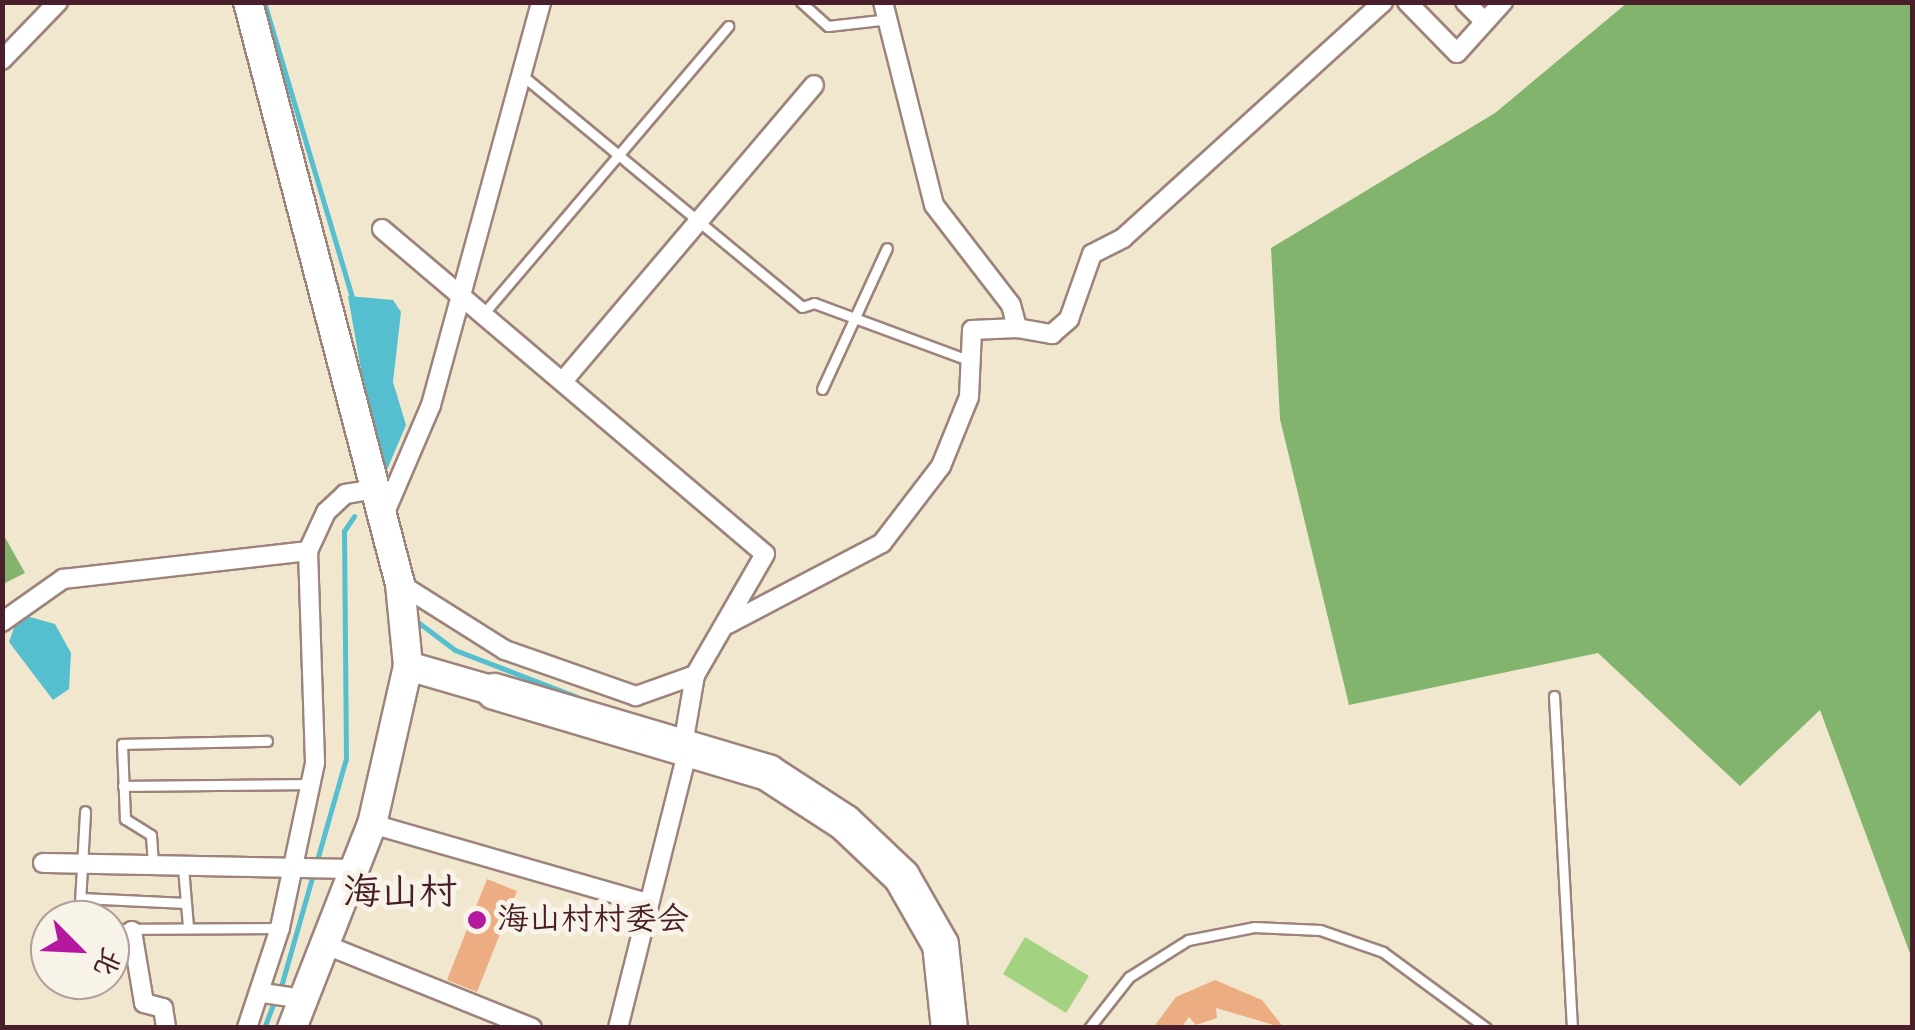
<!DOCTYPE html>
<meta charset="utf-8">
<style>
body{margin:0}
#map{position:relative;width:1915px;height:1030px;overflow:hidden;background:#f1e7ce;font-family:Mynerve,"LXGW WenKai TC",sans-serif}
div>[style]{position:absolute}
.green>*{inset:0;background:#a3d280}
.forest>*{inset:0;background:#82b46e}
.water>*{inset:0;background:#55bfd0}
.stream>*{height:5px;margin:-2.5px;padding:0 2.5px;transform-origin:2.5px;border-radius:2.5px;background:#55bfd0}
.building>*{inset:0;background:#ecad83}
.roads{filter:drop-shadow(2px 0 #9e837c) drop-shadow(-2px 0 #9e837c) drop-shadow(0 2px #9e837c) drop-shadow(0 -2px #9e837c)}
.lane>*{height:9px;margin:-4.5px;padding:0 4.5px;transform-origin:4.5px;border-radius:4.5px;background:#fff}
.street>*{height:18px;margin:-9px;padding:0 9px;transform-origin:9px;border-radius:9px;background:#fff}
.secondary>*{height:28px;margin:-14px;padding:0 14px;transform-origin:14px;border-radius:14px;background:#fff}
.highway>*{height:35px;margin:-17.5px;padding:0 17.5px;transform-origin:17.5px;border-radius:17.5px;background:#fff}
.dots>*{width:28px;height:28px;translate:-50% -50%;box-sizing:border-box;border:5px solid #f7f3e8;border-radius:50%}
span{translate:-50% -50%;white-space:nowrap;text-align:center;line-height:1.15;-webkit-text-stroke:10px #f7f3e8;paint-order:stroke}
.poi-label{font-size:32px;color:#4a1f2b}
.left{translate:0 -50%;text-align:left}
.quarter-label{font-size:38px;color:#4a1f2b}
.frame{position:absolute;inset:0;border:5px solid #4a1f2b;pointer-events:none}
.north{position:absolute;left:30px;top:900px;width:100px;height:100px;box-sizing:border-box;background:#f7f3e8;border:2px solid #b29e9c;border-radius:50%;rotate:114deg;font-size:28px;font-weight:700;line-height:40px;text-align:center;color:#4a1f2b}
.north::after{content:'';display:block;margin:auto;width:35px;height:45px;background:#b5179e;clip-path:polygon(50% 0,100% 100%,50% 72%,0 100%)}
</style>
<div id="map">
<div class="green">
<div style="clip-path:polygon(1025px 937px,1089px 976px,1066px 1013px,1003px 974px)"></div>
</div>
<div class="forest">
<div style="clip-path:polygon(1627px 3px,1912px 3px,1912px 959px,1820px 710px,1740px 786px,1598px 653px,1349px 705px,1280px 419px,1271px 248px,1495px 113px)"></div>
<div style="clip-path:polygon(2px 532px,25px 573px,3px 584px,2px 584px)"></div>
</div>
<div class="water">
<div style="clip-path:polygon(348px 296px,393px 300px,401px 312px,393px 382px,406px 425px,381px 484px)"></div>
<div style="clip-path:polygon(19px 614px,55px 624px,71px 653px,69px 689px,53px 700px,9px 642px)"></div>
</div>
<div class="stream">
<div style="left:264px;top:2px;width:312px;rotate:73.4deg"></div>
<div style="left:415px;top:620px;width:50px;rotate:36.9deg"></div>
<div style="left:455px;top:650px;width:131px;rotate:21.1deg"></div>
<div style="left:280px;top:990px;width:240px;rotate:-74.1deg"></div>
<div style="left:346px;top:759px;width:228px;rotate:-90.5deg"></div>
<div style="left:344px;top:531px;width:18px;rotate:-56deg"></div>
<div style="left:264px;top:1028px;width:30px;rotate:-69deg"></div>
</div>
<div class="building">
<div style="clip-path:polygon(487px 879px,517px 891px,477px 992px,447px 980px)"></div>
<div style="clip-path:polygon(1215px 980px,1262px 1000px,1284px 1028px,1216px 1008px,1217px 1018px,1196px 1025px,1189px 1017px,1181px 1028px,1153px 1028px,1176px 997px)"></div>
</div>
<div class="roads">
<div class="lane">
<div style="left:801px;top:2px;width:36px;rotate:42deg"></div>
<div style="left:828px;top:26px;width:53px;rotate:-6.5deg"></div>
<div style="left:523px;top:76px;width:362px;rotate:39.6deg"></div>
<div style="left:802px;top:307px;width:13px;rotate:-18deg"></div>
<div style="left:814px;top:303px;width:164px;rotate:20.3deg"></div>
<div style="left:484px;top:313px;width:377px;rotate:-49.6deg"></div>
<div style="left:822px;top:389px;width:155px;rotate:-65.3deg"></div>
<div style="left:1554px;top:696px;width:332px;rotate:86.9deg"></div>
<div style="left:123px;top:786px;width:187px;rotate:-0.6deg"></div>
<div style="left:153px;top:864px;width:29px;rotate:-94deg"></div>
<div style="left:151px;top:835px;width:31px;rotate:-148deg"></div>
<div style="left:125px;top:819px;width:75px;rotate:-92.3deg"></div>
<div style="left:122px;top:744px;width:145px;rotate:-1.2deg"></div>
<div style="left:183px;top:867px;width:60px;rotate:85.2deg"></div>
<div style="left:81px;top:898px;width:105px;rotate:2.7deg"></div>
<div style="left:79px;top:920px;width:109px;rotate:-86.8deg"></div>
<div style="left:110px;top:929px;width:170px;rotate:-0.3deg"></div>
<div style="left:1089px;top:1028px;width:65px;rotate:-51.9deg"></div>
<div style="left:1129px;top:977px;width:70px;rotate:-32.1deg"></div>
<div style="left:1188px;top:940px;width:67px;rotate:-11.1deg"></div>
<div style="left:1254px;top:927px;width:66px;rotate:2.6deg"></div>
<div style="left:1320px;top:930px;width:67px;rotate:19.2deg"></div>
<div style="left:1383px;top:952px;width:128px;rotate:36.4deg"></div>
</div>
<div class="street">
<div style="left:883px;top:2px;width:209px;rotate:75.9deg"></div>
<div style="left:934px;top:205px;width:126px;rotate:52.4deg"></div>
<div style="left:1011px;top:305px;width:24px;rotate:75deg"></div>
<div style="left:1017px;top:328px;width:36px;rotate:10deg"></div>
<div style="left:1052px;top:334px;width:23px;rotate:-41deg"></div>
<div style="left:1069px;top:319px;width:69px;rotate:-70.5deg"></div>
<div style="left:1092px;top:254px;width:35px;rotate:-27deg"></div>
<div style="left:1123px;top:238px;width:351px;rotate:-42.2deg"></div>
<div style="left:1407px;top:2px;width:71px;rotate:45.6deg"></div>
<div style="left:1457px;top:53px;width:69px;rotate:-48deg"></div>
<div style="left:1465px;top:2px;width:28px;rotate:45deg"></div>
<div style="left:2px;top:60px;width:81px;rotate:-46deg"></div>
<div style="left:382px;top:229px;width:502px;rotate:40.32deg"></div>
<div style="left:765px;top:554px;width:140px;rotate:120deg"></div>
<div style="left:695px;top:675px;width:63px;rotate:160.4deg"></div>
<div style="left:636px;top:696px;width:139px;rotate:-160.7deg"></div>
<div style="left:505px;top:650px;width:124px;rotate:-147.8deg"></div>
<div style="left:563px;top:381px;width:388px;rotate:-49.7deg"></div>
<div style="left:383px;top:517px;width:122px;rotate:-66.8deg"></div>
<div style="left:431px;top:405px;width:418px;rotate:-74.7deg"></div>
<div style="left:308px;top:551px;width:43px;rotate:-65.2deg"></div>
<div style="left:326px;top:512px;width:26px;rotate:-43deg"></div>
<div style="left:345px;top:494px;width:26px;rotate:-9deg"></div>
<div style="left:2px;top:622px;width:75px;rotate:-35.2deg"></div>
<div style="left:63px;top:579px;width:247px;rotate:-6.5deg"></div>
<div style="left:308px;top:551px;width:212px;rotate:88.1deg"></div>
<div style="left:315px;top:763px;width:169px;rotate:102deg"></div>
<div style="left:280px;top:928px;width:105px;rotate:108.3deg"></div>
<div style="left:728px;top:624px;width:174px;rotate:-27.7deg"></div>
<div style="left:882px;top:543px;width:97px;rotate:-52.5deg"></div>
<div style="left:941px;top:466px;width:74px;rotate:-67.9deg"></div>
<div style="left:969px;top:397px;width:67px;rotate:-87.4deg"></div>
<div style="left:972px;top:330px;width:45px;rotate:-2.5deg"></div>
<div style="left:684px;top:739px;width:65px;rotate:-80.2deg"></div>
<div style="left:372px;top:824px;width:286px;rotate:16deg"></div>
<div style="left:43px;top:863px;width:313px;rotate:1.1deg"></div>
<div style="left:132px;top:931px;width:73px;rotate:80.5deg"></div>
<div style="left:144px;top:1003px;width:20px;rotate:15deg"></div>
<div style="left:163px;top:1008px;width:20px;rotate:81deg"></div>
<div style="left:326px;top:945px;width:222px;rotate:21.9deg"></div>
<div style="left:263px;top:993px;width:40px;rotate:8.5deg"></div>
<div style="left:618px;top:1028px;width:271px;rotate:-75.9deg"></div>
</div>
<div class="secondary">
<div style="left:248px;top:2px;width:602px;rotate:75.36deg"></div>
<div style="left:400px;top:584px;width:82px;rotate:84.4deg"></div>
<div style="left:408px;top:666px;width:162px;rotate:102.8deg"></div>
<div style="left:372px;top:824px;width:219px;rotate:111.4deg"></div>
<div style="left:408px;top:666px;width:90px;rotate:16.2deg"></div>
</div>
<div class="highway">
<div style="left:494px;top:691px;width:285px;rotate:16.5deg"></div>
<div style="left:767px;top:772px;width:92px;rotate:33deg"></div>
<div style="left:844px;top:822px;width:79px;rotate:43.5deg"></div>
<div style="left:901px;top:876px;width:78px;rotate:60.2deg"></div>
<div style="left:940px;top:944px;width:84px;rotate:83.9deg"></div>
</div>
</div>
<div class="dots">
<div style="left:477px;top:920px;background:#b5179e"></div>
</div>
<div class="poi-label">
<span class="left" style="left:497px;top:920px">海山村村委会</span>
</div>
<div class="quarter-label">
<span style="left:400px;top:894px">海山村</span>
</div>
<div class="frame"></div>
<div class="north">北</div>
</div>
